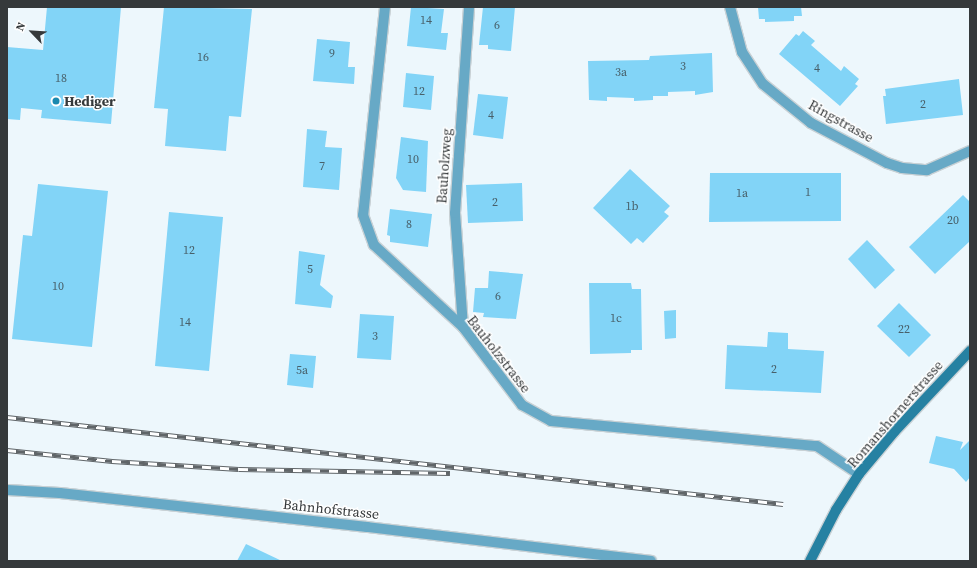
<!DOCTYPE html>
<style>
body{margin:0}
#map{position:relative;width:977px;height:568px;overflow:hidden;background:#edf7fc;font-family:"Source Serif 4",serif}
div>[style]{position:absolute}
.building>*{inset:0;background:#82d4f7}
.roads{filter:drop-shadow(1px 0 #c8d1d5) drop-shadow(-1px 0 #c8d1d5) drop-shadow(0 1px #c8d1d5) drop-shadow(0 -1px #c8d1d5)}
.street>*{height:10px;margin:-5px;padding:0 5px;transform-origin:5px;border-radius:5px;background:#67a9c6}
.secondary>*{height:10px;margin:-5px;padding:0 5px;transform-origin:5px;border-radius:5px;background:#2681a2}
.rail>*{height:4.5px;margin-top:-2.25px;transform-origin:0;background:repeating-linear-gradient(90deg,#fff 0 9px,#606568 0 18px);box-sizing:border-box;border-block:1px solid #606568}
.dots>*{width:11px;height:11px;translate:-50% -50%;box-sizing:border-box;border:2px solid #fff;border-radius:50%}
span{translate:-50% -50%;white-space:nowrap;text-align:center;line-height:1.15;-webkit-text-stroke:3px #fff;paint-order:stroke}
.number-label{font-size:12px;color:#48606a}
.number-label span{-webkit-text-stroke-width:0}
.poi-label{font-size:14px;color:#35393b;font-weight:700}
.left{translate:0 -50%;text-align:left}
.street-label{font-size:14px;color:#35393b}
.frame{position:absolute;inset:0;border:8px solid #35393b;pointer-events:none}
.north{position:absolute;left:12px;top:12px;width:40px;height:40px;-webkit-text-stroke:3px #fff;paint-order:stroke;rotate:295deg;font-size:11px;font-weight:700;line-height:16px;text-align:center;color:#35393b}
.north::after{content:'';display:block;margin:auto;width:14px;height:18px;background:#35393b;clip-path:polygon(50% 0,100% 100%,50% 72%,0 100%)}
</style>
<div id="map">
<div class="building">
<div style="clip-path:polygon(47px 7px,121px 7px,111px 124px,41px 118px,42px 110px,21px 108px,20px 120px,7px 119px,7px 47px,43px 50px)"></div>
<div style="clip-path:polygon(164px 7px,252px 9px,241px 117px,229px 116px,226px 151px,165px 146px,168px 109px,154px 108px)"></div>
<div style="clip-path:polygon(411px 7px,444px 9px,441px 33px,448px 33px,446px 50px,407px 46px)"></div>
<div style="clip-path:polygon(483px 7px,515px 7px,511px 51px,488px 49px,488px 45px,479px 45px)"></div>
<div style="clip-path:polygon(758px 7px,801px 7px,802px 16px,794px 16px,794px 21px,765px 22px,765px 19px,759px 19px)"></div>
<div style="clip-path:polygon(803px 31px,815px 41px,811px 45px,841px 71px,844px 66px,859px 79px,855px 84px,858px 86px,840px 106px,779px 54px,796px 34px,799px 36px)"></div>
<div style="clip-path:polygon(317px 39px,350px 42px,348px 67px,355px 67px,354px 84px,313px 81px)"></div>
<div style="clip-path:polygon(712px 53px,713px 92px,695px 95px,695px 91px,668px 92px,668px 96px,653px 96px,653px 100px,634px 101px,634px 98px,607px 97px,607px 101px,589px 100px,588px 61px,649px 60px,650px 56px)"></div>
<div style="clip-path:polygon(406px 73px,434px 76px,431px 110px,403px 107px)"></div>
<div style="clip-path:polygon(959px 79px,963px 115px,886px 124px,883px 96px,886px 96px,885px 89px)"></div>
<div style="clip-path:polygon(478px 94px,508px 97px,503px 139px,473px 135px)"></div>
<div style="clip-path:polygon(307px 129px,327px 131px,325px 147px,342px 148px,339px 190px,303px 187px)"></div>
<div style="clip-path:polygon(401px 137px,428px 141px,426px 192px,403px 190px,396px 178px)"></div>
<div style="clip-path:polygon(630px 169px,670px 206px,664px 212px,669px 216px,643px 243px,637px 238px,631px 244px,593px 208px)"></div>
<div style="clip-path:polygon(710px 173px,841px 173px,841px 221px,709px 222px)"></div>
<div style="clip-path:polygon(522px 183px,523px 221px,468px 223px,466px 185px)"></div>
<div style="clip-path:polygon(38px 184px,108px 191px,92px 347px,12px 339px,23px 235px,32px 236px)"></div>
<div style="clip-path:polygon(963px 195px,970px 202px,970px 241px,935px 274px,909px 247px)"></div>
<div style="clip-path:polygon(390px 209px,432px 214px,428px 247px,390px 242px,390px 236px,387px 235px)"></div>
<div style="clip-path:polygon(169px 212px,223px 217px,209px 371px,155px 366px)"></div>
<div style="clip-path:polygon(867px 240px,895px 270px,875px 289px,848px 259px)"></div>
<div style="clip-path:polygon(299px 251px,325px 255px,320px 285px,333px 296px,331px 308px,295px 304px)"></div>
<div style="clip-path:polygon(489px 271px,523px 274px,516px 319px,483px 317px,484px 313px,473px 312px,475px 288px,488px 288px)"></div>
<div style="clip-path:polygon(589px 283px,631px 283px,632px 289px,641px 289px,642px 350px,631px 350px,631px 353px,590px 354px)"></div>
<div style="clip-path:polygon(899px 303px,931px 335px,909px 357px,877px 326px)"></div>
<div style="clip-path:polygon(676px 310px,676px 338px,665px 339px,664px 311px)"></div>
<div style="clip-path:polygon(360px 314px,394px 316px,391px 360px,357px 358px)"></div>
<div style="clip-path:polygon(768px 332px,788px 333px,788px 349px,824px 351px,821px 393px,725px 389px,727px 345px,767px 347px)"></div>
<div style="clip-path:polygon(290px 354px,316px 356px,313px 388px,287px 385px)"></div>
<div style="clip-path:polygon(936px 436px,963px 442px,960px 450px,970px 440px,970px 477px,966px 482px,954px 469px,929px 463px)"></div>
<div style="clip-path:polygon(246px 544px,282px 561px,237px 561px)"></div>
</div>
<div class="roads">
<div class="street">
<div style="left:385px;top:7px;width:209px;rotate:96deg"></div>
<div style="left:363px;top:215px;width:32px;rotate:70deg"></div>
<div style="left:374px;top:245px;width:121px;rotate:42.7deg"></div>
<div style="left:463px;top:327px;width:98px;rotate:52.9deg"></div>
<div style="left:522px;top:405px;width:33px;rotate:29deg"></div>
<div style="left:551px;top:421px;width:267px;rotate:5.4deg"></div>
<div style="left:817px;top:446px;width:50px;rotate:33.7deg"></div>
<div style="left:730px;top:7px;width:47px;rotate:75.1deg"></div>
<div style="left:742px;top:52px;width:38px;rotate:57deg"></div>
<div style="left:763px;top:84px;width:62px;rotate:39.1deg"></div>
<div style="left:811px;top:123px;width:86px;rotate:27.8deg"></div>
<div style="left:887px;top:163px;width:16px;rotate:18deg"></div>
<div style="left:902px;top:168px;width:25px;rotate:5deg"></div>
<div style="left:927px;top:170px;width:47px;rotate:-23.8deg"></div>
<div style="left:463px;top:327px;width:114px;rotate:-94deg"></div>
<div style="left:455px;top:213px;width:206px;rotate:-86.1deg"></div>
<div style="left:7px;top:490px;width:53px;rotate:3.2deg"></div>
<div style="left:60px;top:493px;width:309px;rotate:6.3deg"></div>
<div style="left:367px;top:527px;width:286px;rotate:6.8deg"></div>
</div>
<div class="secondary">
<div style="left:810px;top:561px;width:57px;rotate:-63deg"></div>
<div style="left:836px;top:510px;width:43px;rotate:-57.4deg"></div>
<div style="left:859px;top:474px;width:56px;rotate:-50.1deg"></div>
<div style="left:895px;top:431px;width:110px;rotate:-46.8deg"></div>
</div>
</div>
<div class="rail">
<div style="left:7px;top:417px;width:781px;rotate:6.4deg"></div>
<div style="left:7px;top:450px;width:106px;rotate:6deg"></div>
<div style="left:112px;top:461px;width:127px;rotate:3.6deg"></div>
<div style="left:239px;top:469px;width:211px;rotate:1.1deg"></div>
</div>
<div class="dots">
<div style="left:56px;top:101px;background:#1a89af"></div>
</div>
<div class="number-label">
<span style="left:426px;top:21px">14</span>
<span style="left:497px;top:26px">6</span>
<span style="left:332px;top:54px">9</span>
<span style="left:203px;top:58px">16</span>
<span style="left:683px;top:67px">3</span>
<span style="left:817px;top:69px">4</span>
<span style="left:621px;top:73px">3a</span>
<span style="left:61px;top:79px">18</span>
<span style="left:419px;top:92px">12</span>
<span style="left:923px;top:105px">2</span>
<span style="left:491px;top:116px">4</span>
<span style="left:413px;top:160px">10</span>
<span style="left:322px;top:167px">7</span>
<span style="left:808px;top:193px">1</span>
<span style="left:742px;top:194px">1a</span>
<span style="left:495px;top:203px">2</span>
<span style="left:632px;top:207px">1b</span>
<span style="left:953px;top:221px">20</span>
<span style="left:409px;top:225px">8</span>
<span style="left:189px;top:251px">12</span>
<span style="left:310px;top:270px">5</span>
<span style="left:58px;top:287px">10</span>
<span style="left:498px;top:297px">6</span>
<span style="left:616px;top:319px">1c</span>
<span style="left:185px;top:323px">14</span>
<span style="left:904px;top:330px">22</span>
<span style="left:375px;top:337px">3</span>
<span style="left:774px;top:370px">2</span>
<span style="left:302px;top:371px">5a</span>
</div>
<div class="poi-label">
<span class="left" style="left:64px;top:101px">Hediger</span>
</div>
<div class="street-label">
<span style="left:841px;top:121px;rotate:29deg">Ringstrasse</span>
<span style="left:444px;top:166px;rotate:-86deg">Bauholzweg</span>
<span style="left:499px;top:354px;rotate:52deg">Bauholzstrasse</span>
<span style="left:895px;top:414px;rotate:-49deg">Romanshornerstrasse</span>
<span style="left:331px;top:509px;rotate:6deg">Bahnhofstrasse</span>
</div>
<div class="frame"></div>
<div class="north">N</div>
</div>
